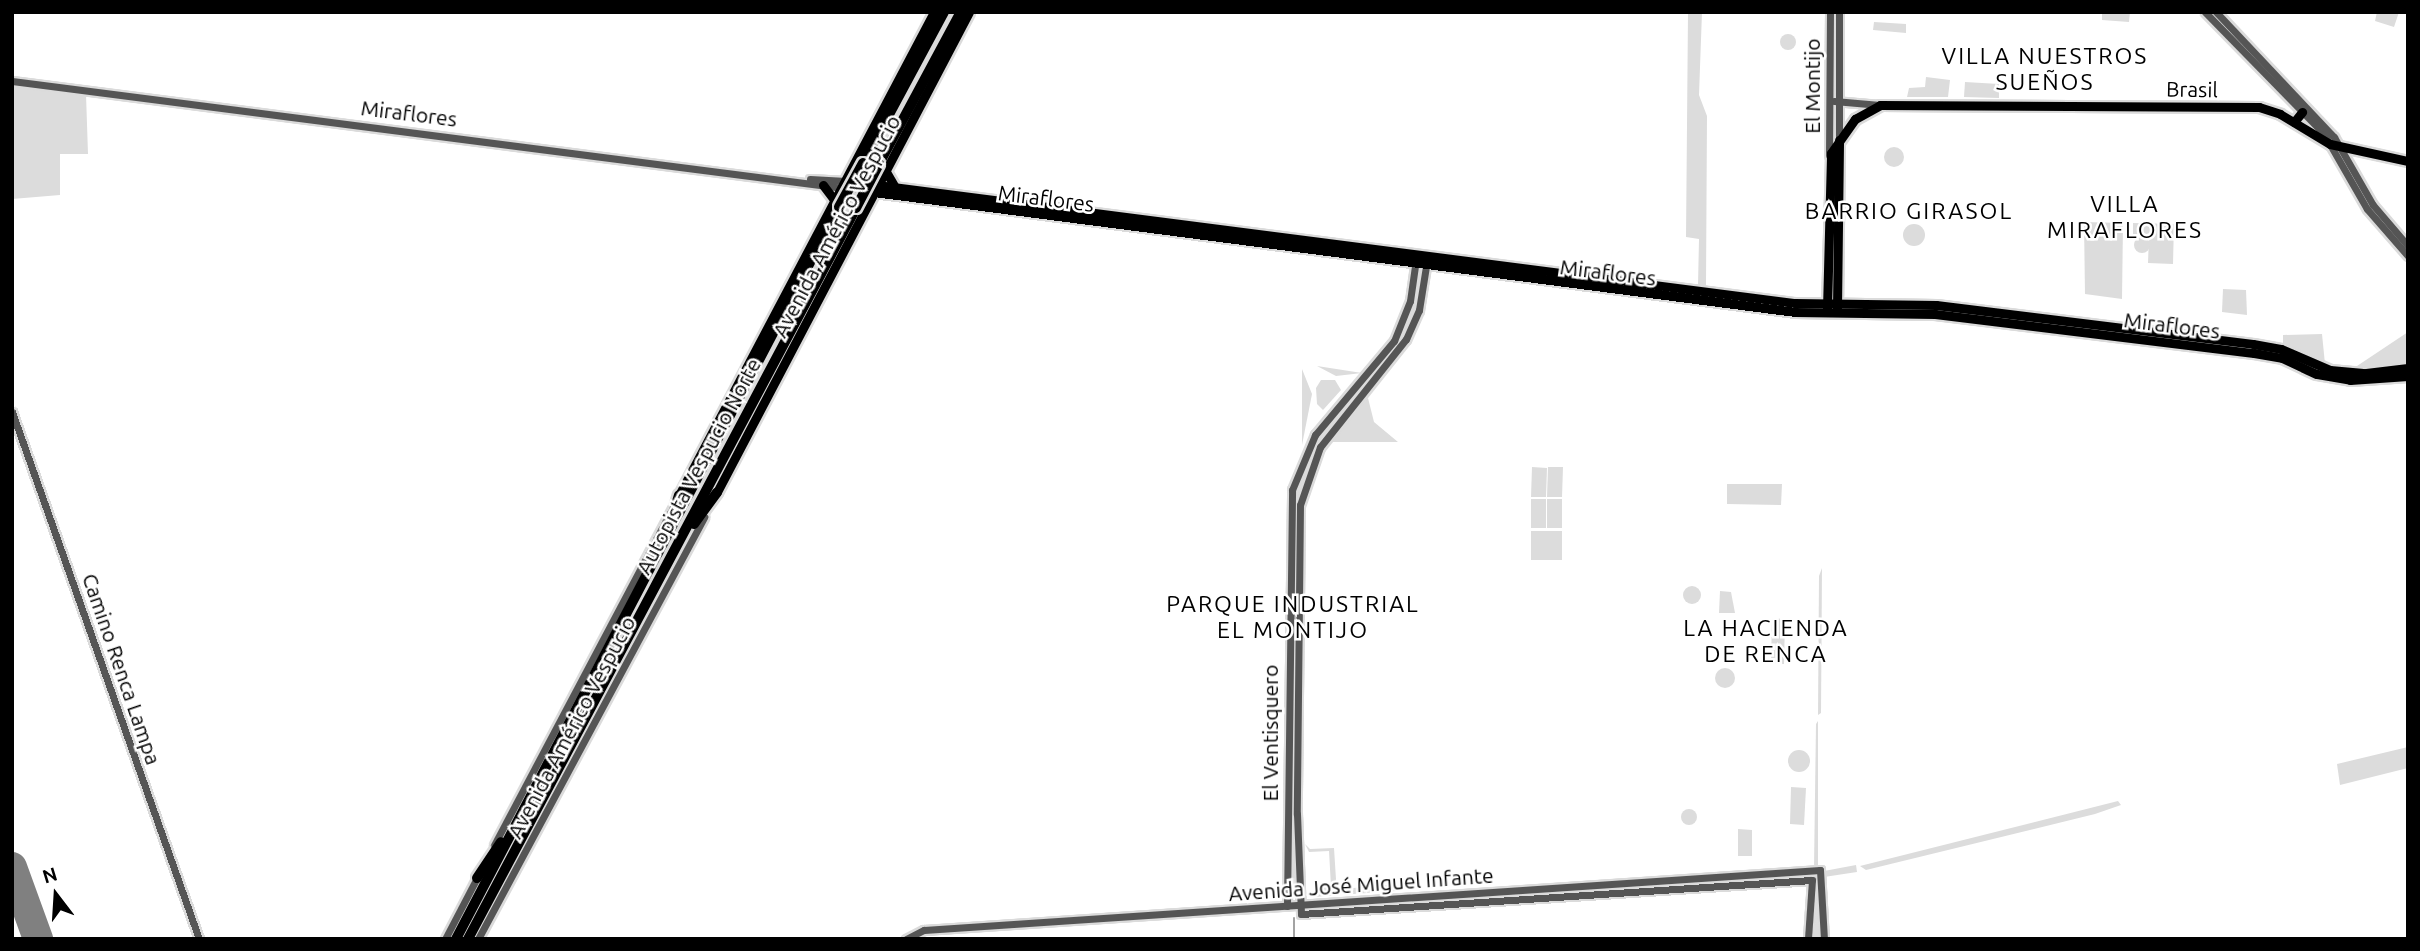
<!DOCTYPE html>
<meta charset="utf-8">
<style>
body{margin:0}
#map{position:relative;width:2420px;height:951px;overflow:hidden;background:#fff;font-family:Ubuntu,sans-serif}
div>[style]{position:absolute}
.green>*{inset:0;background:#dcdcdc}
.round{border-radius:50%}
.stream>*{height:2px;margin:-1px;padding:0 1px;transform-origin:1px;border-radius:1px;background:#a3a3a3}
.runway>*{height:30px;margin:-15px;padding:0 15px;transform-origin:15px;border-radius:15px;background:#808080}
.roads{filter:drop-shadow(2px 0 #dbdbdb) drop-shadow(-2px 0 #dbdbdb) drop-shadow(0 2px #dbdbdb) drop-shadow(0 -2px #dbdbdb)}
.minor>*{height:7px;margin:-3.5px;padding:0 3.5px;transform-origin:3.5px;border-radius:3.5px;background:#555}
.major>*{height:9px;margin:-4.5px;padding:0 4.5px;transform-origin:4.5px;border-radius:4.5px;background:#000}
.highway>*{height:10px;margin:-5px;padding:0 5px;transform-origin:5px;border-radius:5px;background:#000}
.bridges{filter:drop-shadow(2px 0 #dbdbdb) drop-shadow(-2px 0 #dbdbdb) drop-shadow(0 2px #dbdbdb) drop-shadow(0 -2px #dbdbdb)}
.highway-bridge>*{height:10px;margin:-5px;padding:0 5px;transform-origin:5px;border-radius:5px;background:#000}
span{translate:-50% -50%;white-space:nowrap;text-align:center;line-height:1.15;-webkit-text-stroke:5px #fff;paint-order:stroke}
.street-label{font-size:21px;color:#000}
.neighbourhood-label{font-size:23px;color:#000;letter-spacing:2px}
.frame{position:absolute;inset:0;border:14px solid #000;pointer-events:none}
.north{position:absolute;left:21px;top:860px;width:70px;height:70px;-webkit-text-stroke:5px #fff;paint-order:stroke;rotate:343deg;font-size:19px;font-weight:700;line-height:28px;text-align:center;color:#000}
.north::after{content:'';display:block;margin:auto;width:24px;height:32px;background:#000;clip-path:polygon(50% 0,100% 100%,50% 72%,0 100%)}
</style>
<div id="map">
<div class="green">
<div style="clip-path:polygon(1688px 12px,1702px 12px,1699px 95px,1707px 116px,1706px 286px,1698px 285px,1699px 239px,1686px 237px)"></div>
<div style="clip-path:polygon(2102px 12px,2130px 12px,2129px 22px,2102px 20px)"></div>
<div style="clip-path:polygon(2377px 12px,2399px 12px,2394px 27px,2375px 21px)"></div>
<div style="clip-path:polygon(1874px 22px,1906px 24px,1906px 33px,1873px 30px)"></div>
<div class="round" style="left:1780px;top:34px;width:16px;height:16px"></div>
<div style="clip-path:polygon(1926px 77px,1950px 80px,1948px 97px,1907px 97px,1909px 88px,1925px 87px)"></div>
<div style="clip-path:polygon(1965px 82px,1999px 84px,1999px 98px,1964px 97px)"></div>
<div style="clip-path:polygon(12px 86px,86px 94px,88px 154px,60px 154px,60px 195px,12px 199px)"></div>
<div class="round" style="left:1884px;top:147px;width:20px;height:20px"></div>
<div style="clip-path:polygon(2084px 222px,2123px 223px,2122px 299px,2085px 294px)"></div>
<div style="clip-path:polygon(2133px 223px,2174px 224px,2173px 264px,2148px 263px,2149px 235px,2133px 234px)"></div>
<div class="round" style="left:1903px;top:224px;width:22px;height:22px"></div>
<div class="round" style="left:2134px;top:237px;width:16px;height:16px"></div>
<div style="clip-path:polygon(1416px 284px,1421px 285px,1416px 308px,1402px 342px,1378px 375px,1338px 416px,1313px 453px,1308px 451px,1335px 412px,1385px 359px,1405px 323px)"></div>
<div style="clip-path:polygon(2223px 289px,2246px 290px,2247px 315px,2222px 312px)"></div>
<div style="clip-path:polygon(2408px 332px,2408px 363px,2359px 369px,2357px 366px)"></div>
<div style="clip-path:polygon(2322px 334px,2325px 364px,2283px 347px,2283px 335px)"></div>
<div style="clip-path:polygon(1317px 366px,1362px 373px,1336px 376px)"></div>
<div style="clip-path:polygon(1302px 369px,1312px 394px,1302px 445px)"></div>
<div style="clip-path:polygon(1321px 380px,1335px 380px,1341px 390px,1323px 410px,1317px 404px,1316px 388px)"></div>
<div style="clip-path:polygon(1368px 398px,1374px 422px,1398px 442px,1328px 442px)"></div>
<div style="clip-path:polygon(1305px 456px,1310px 458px,1300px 490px,1296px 562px,1291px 562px,1295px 489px)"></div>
<div style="clip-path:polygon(1532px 467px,1547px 468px,1546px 497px,1531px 497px)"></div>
<div style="clip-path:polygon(1548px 467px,1563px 467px,1562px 497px,1547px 497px)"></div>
<div style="clip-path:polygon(1727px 484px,1782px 484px,1781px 505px,1727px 504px)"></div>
<div style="clip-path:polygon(1531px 499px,1546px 499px,1546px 528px,1531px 528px)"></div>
<div style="clip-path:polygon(1547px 499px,1562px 499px,1562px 528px,1547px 528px)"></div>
<div style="clip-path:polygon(1531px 531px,1562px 531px,1562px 560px,1531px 560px)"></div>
<div style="clip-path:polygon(1290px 566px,1295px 566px,1295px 722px,1289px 722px)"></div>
<div style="clip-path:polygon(1822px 568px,1821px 713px,1818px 715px,1819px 576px)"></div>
<div class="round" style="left:1683px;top:586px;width:18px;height:18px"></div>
<div style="clip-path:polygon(1720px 591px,1731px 592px,1735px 613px,1719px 613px)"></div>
<div style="clip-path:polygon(1772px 618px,1785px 619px,1784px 664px,1771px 664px)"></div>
<div class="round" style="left:1715px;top:668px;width:20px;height:20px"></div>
<div style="clip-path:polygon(1818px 721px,1818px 866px,1814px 868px,1816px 724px)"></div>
<div style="clip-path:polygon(1289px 726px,1295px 726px,1295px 878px,1289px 878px)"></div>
<div style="clip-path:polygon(2408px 747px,2408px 768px,2340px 785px,2337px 764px)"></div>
<div class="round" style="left:1788px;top:750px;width:22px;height:22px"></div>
<div style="clip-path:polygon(1791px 787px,1806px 788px,1804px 825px,1790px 824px)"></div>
<div style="clip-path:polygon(2118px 801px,2121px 805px,2095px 814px,1866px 870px,1860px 866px)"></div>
<div class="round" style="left:1681px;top:809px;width:16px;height:16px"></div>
<div style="clip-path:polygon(1738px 829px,1752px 830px,1752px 856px,1738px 856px)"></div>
<div style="clip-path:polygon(1305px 844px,1310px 849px,1334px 848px,1337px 895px,1315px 897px,1315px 888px,1331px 887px,1329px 851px,1309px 852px)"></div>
<div style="clip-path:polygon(1856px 865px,1857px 872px,1824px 877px,1824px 871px)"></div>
<div style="clip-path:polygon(1808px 875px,1808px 877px,1681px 885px,1681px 883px)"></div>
<div style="clip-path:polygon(1396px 880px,1396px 891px,1353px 894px,1353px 888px,1390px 885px)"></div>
<div style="clip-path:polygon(1816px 882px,1818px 883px,1821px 939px,1812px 939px)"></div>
<div style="clip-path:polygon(1587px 888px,1588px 892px,1501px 898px,1501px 894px)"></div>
<div style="clip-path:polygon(1496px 897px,1496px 898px,1334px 908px,1337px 905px)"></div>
</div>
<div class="stream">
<div style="left:1294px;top:918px;width:21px;rotate:90deg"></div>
</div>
<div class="runway">
<div style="left:12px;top:867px;width:77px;rotate:70.1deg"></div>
</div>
<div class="roads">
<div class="minor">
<div style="left:2205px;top:12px;width:170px;rotate:45.7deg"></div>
<div style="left:2324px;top:134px;width:86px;rotate:60.2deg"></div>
<div style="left:2367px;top:209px;width:62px;rotate:48.9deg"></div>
<div style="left:2216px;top:12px;width:172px;rotate:46.7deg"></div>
<div style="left:2334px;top:137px;width:78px;rotate:60.2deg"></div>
<div style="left:2373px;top:205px;width:54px;rotate:49.5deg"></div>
<div style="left:12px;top:81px;width:838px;rotate:7.34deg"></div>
<div style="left:1834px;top:101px;width:46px;rotate:5deg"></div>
<div style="left:1839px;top:140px;width:128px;rotate:-90deg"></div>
<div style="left:1829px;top:155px;width:143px;rotate:-89.6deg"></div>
<div style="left:810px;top:179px;width:36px;rotate:3deg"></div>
<div style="left:1427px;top:260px;width:51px;rotate:99.1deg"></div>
<div style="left:1419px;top:310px;width:32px;rotate:114deg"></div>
<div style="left:1406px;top:339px;width:138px;rotate:128.5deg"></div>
<div style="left:1320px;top:447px;width:61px;rotate:109deg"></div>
<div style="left:1300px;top:505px;width:309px;rotate:90.6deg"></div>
<div style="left:1297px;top:814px;width:100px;rotate:87.7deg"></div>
<div style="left:1301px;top:914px;width:512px;rotate:-3.81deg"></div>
<div style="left:1812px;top:880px;width:59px;rotate:93.9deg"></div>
<div style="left:12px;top:412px;width:559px;rotate:70.46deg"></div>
<div style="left:494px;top:845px;width:380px;rotate:-62.1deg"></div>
<div style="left:1287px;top:906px;width:416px;rotate:-89.3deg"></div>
<div style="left:1292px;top:490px;width:60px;rotate:-67.3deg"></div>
<div style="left:1315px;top:435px;width:123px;rotate:-50deg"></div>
<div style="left:1394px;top:341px;width:43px;rotate:-68.2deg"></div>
<div style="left:1410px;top:301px;width:42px;rotate:-81.9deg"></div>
<div style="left:445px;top:939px;width:73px;rotate:-62.4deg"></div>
<div style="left:478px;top:939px;width:479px;rotate:-61.8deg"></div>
<div style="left:906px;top:939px;width:20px;rotate:-27deg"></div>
<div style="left:924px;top:930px;width:898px;rotate:-3.83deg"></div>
<div style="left:1820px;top:870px;width:69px;rotate:86.7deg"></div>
</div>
<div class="major">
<div style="left:2294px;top:122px;width:13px;rotate:-51deg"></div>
<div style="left:854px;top:168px;width:19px;rotate:18deg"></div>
<div style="left:872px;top:174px;width:14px;rotate:-17deg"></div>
<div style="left:885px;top:170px;width:20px;rotate:60deg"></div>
<div style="left:846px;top:181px;width:957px;rotate:7.33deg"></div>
<div style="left:1795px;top:303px;width:141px;rotate:0.8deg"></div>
<div style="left:1936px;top:305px;width:319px;rotate:7deg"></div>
<div style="left:2253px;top:344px;width:28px;rotate:10deg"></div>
<div style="left:2281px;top:349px;width:53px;rotate:23.2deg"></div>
<div style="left:2330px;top:370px;width:36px;rotate:5deg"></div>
<div style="left:2366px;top:373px;width:42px;rotate:-6.8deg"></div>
<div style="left:823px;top:185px;width:21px;rotate:53deg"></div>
<div style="left:836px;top:202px;width:12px;rotate:-20deg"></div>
<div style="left:847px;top:198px;width:20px;rotate:18deg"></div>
<div style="left:843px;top:188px;width:960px;rotate:7.42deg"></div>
<div style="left:1795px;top:312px;width:140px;rotate:0.8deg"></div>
<div style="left:1935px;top:314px;width:321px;rotate:7deg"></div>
<div style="left:2254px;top:353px;width:28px;rotate:10deg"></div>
<div style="left:2282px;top:358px;width:38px;rotate:25deg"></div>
<div style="left:2317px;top:374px;width:34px;rotate:10deg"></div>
<div style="left:2350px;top:380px;width:58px;rotate:-3.9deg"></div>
<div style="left:1837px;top:308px;width:168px;rotate:-89.3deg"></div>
<div style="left:1827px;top:309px;width:156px;rotate:-88.5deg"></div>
<div style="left:1831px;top:153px;width:42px;rotate:-54.8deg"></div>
<div style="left:1855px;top:119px;width:29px;rotate:-29deg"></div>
<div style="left:1880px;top:105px;width:379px;rotate:0.3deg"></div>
<div style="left:2259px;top:107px;width:22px;rotate:18deg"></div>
<div style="left:2280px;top:114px;width:58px;rotate:31deg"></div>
<div style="left:2330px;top:144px;width:80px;rotate:12.3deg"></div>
<div style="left:717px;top:492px;width:542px;rotate:-62.3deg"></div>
<div style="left:679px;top:495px;width:546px;rotate:-62.17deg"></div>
</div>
<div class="highway">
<div style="left:863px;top:163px;width:171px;rotate:-61.8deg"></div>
<div style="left:879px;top:164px;width:173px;rotate:-61.7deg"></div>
<div style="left:672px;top:518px;width:24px;rotate:-73deg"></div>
<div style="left:694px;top:524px;width:39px;rotate:-54deg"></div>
<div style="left:477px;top:878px;width:43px;rotate:-56.3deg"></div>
<div style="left:456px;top:939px;width:826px;rotate:-62.38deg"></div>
<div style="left:468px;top:939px;width:828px;rotate:-62.04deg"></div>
</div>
</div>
<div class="bridges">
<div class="highway-bridge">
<div style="left:839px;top:207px;width:50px;rotate:-61.4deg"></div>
<div style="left:856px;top:208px;width:50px;rotate:-62.4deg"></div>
</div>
</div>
<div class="street-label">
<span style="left:1812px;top:86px;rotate:-90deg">El Montijo</span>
<span style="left:2192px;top:89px;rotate:1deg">Brasil</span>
<span style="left:409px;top:113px;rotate:7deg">Miraflores</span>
<span style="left:1046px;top:198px;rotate:7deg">Miraflores</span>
<span style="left:836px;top:226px;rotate:-62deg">Avenida Américo Vespucio</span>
<span style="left:1608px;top:272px;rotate:7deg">Miraflores</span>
<span style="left:2172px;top:325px;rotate:7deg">Miraflores</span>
<span style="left:698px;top:466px;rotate:-62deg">Autopista Vespucio Norte</span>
<span style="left:122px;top:669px;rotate:71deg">Camino Renca Lampa</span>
<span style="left:571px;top:727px;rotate:-62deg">Avenida Américo Vespucio</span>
<span style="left:1270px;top:733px;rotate:-90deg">El Ventisquero</span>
<span style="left:1361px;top:884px;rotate:-4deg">Avenida José Miguel Infante</span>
</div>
<div class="neighbourhood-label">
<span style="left:2045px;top:69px">VILLA NUESTROS<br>SUEÑOS</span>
<span style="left:2125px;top:217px">VILLA<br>MIRAFLORES</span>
<span style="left:1909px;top:211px">BARRIO GIRASOL</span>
<span style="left:1293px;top:617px">PARQUE INDUSTRIAL<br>EL MONTIJO</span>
<span style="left:1766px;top:641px">LA HACIENDA<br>DE RENCA</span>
</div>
<div class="frame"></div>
<div class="north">N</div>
</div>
